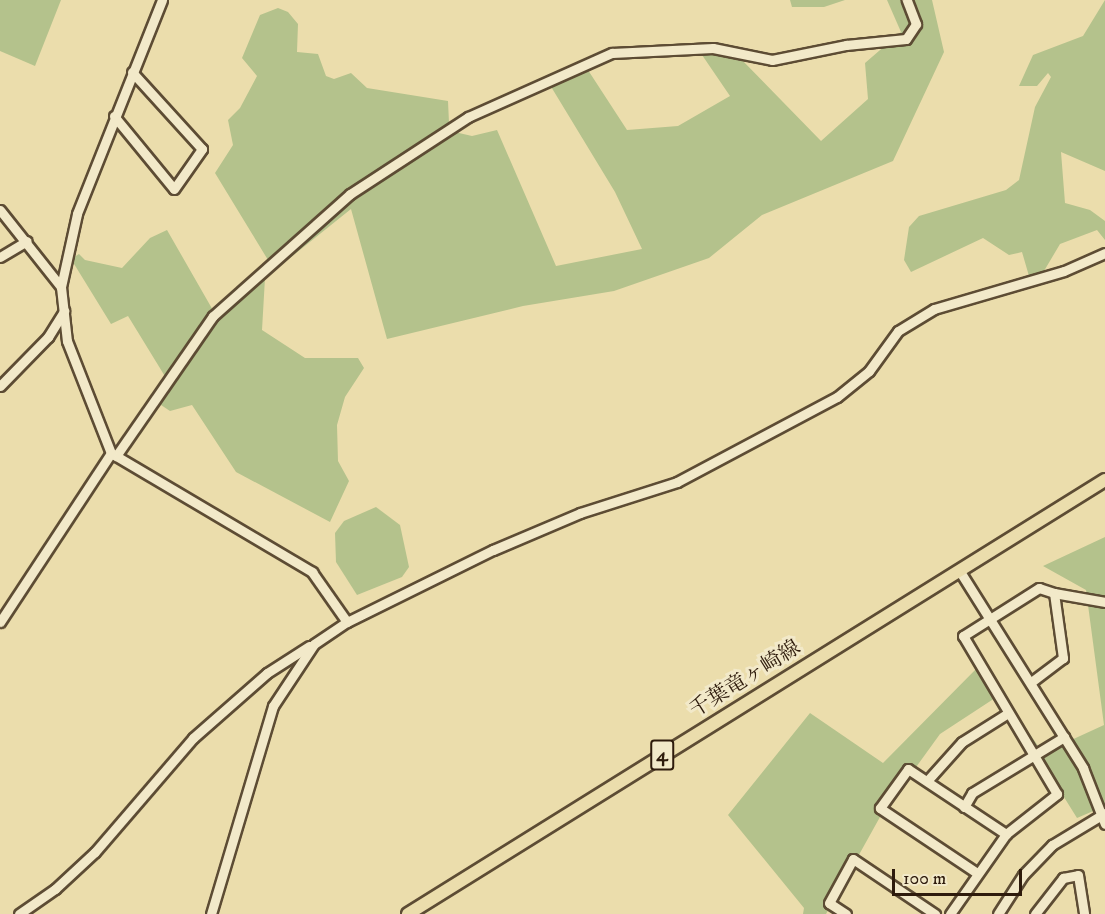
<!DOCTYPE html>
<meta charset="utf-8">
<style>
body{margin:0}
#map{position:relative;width:1105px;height:914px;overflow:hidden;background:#ebddac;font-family:"IM FELL DW Pica","Noto Serif JP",serif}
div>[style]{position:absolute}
.green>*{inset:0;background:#b4c28c}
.roads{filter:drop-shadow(2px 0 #5d4c34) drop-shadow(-2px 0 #5d4c34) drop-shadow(0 2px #5d4c34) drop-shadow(0 -2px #5d4c34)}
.minor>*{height:9px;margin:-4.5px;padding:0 4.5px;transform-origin:4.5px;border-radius:4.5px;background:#f2e9c9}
.major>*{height:12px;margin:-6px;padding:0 6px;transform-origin:6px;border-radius:6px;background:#ebddac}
span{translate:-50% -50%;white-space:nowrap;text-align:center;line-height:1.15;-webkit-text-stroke:6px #f2e9c9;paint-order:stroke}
.shield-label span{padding:2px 4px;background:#f2e9c9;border:2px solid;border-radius:4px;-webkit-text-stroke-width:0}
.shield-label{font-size:20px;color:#2e1b0c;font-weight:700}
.street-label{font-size:21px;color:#2e1b0c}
.scale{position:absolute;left:892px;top:869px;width:130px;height:27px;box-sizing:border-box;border:3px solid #2e1b0c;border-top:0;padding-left:8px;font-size:18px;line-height:21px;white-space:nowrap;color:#2e1b0c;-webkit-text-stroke:4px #f2e9c9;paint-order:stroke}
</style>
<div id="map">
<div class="green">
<div style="clip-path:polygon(0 0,61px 0,35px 66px,0 51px)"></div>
<div style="clip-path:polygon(790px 0,845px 0,824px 7px,792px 7px)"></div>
<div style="clip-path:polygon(887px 0,932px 0,944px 52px,893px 161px,762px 215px,709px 258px,614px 291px,523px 306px,387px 339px,351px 209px,265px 278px,262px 330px,305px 358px,358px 358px,364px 368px,345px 397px,337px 425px,338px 461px,349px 481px,330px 522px,236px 472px,192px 405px,170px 411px,158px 403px,166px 378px,128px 316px,111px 324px,71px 259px,79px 254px,85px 260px,122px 268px,150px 238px,167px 230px,214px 312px,268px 260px,215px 173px,233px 145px,228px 120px,240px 108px,257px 76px,242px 58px,260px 15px,278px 8px,288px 12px,298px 24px,297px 52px,318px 54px,326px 76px,334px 79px,351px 73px,367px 88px,448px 101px,449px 123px,459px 133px,472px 136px,497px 130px,556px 266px,642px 249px,615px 192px,550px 85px,586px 67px,627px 130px,678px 126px,730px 96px,700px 52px,712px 52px,740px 58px,821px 141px,868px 99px,865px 63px,901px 32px)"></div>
<div style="clip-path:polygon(1105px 0,1105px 171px,1061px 152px,1065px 203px,1090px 210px,1105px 221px,1105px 240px,1097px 230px,1060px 244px,1044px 271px,1029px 276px,1022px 252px,1009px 255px,983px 238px,911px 272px,904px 260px,909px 227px,919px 216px,1006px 190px,1019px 180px,1035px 107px,1051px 77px,1048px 73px,1037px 86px,1019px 86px,1033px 55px,1083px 36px)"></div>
<div style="clip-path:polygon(376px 507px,400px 525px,409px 567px,402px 577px,357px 595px,336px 562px,335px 533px,344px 521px)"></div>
<div style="clip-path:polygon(1105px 537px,1105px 806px,1077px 818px,1044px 765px,995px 698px,940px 734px,880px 817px,826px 914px,803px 914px,804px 908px,728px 815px,810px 713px,883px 763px,981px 664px,1043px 753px,1104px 725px,1086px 590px,1043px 566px)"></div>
</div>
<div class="roads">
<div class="minor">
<div style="left:162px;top:0;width:230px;rotate:111.7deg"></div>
<div style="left:77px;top:214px;width:75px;rotate:102.4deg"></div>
<div style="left:61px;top:287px;width:54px;rotate:83.7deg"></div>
<div style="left:67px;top:341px;width:120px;rotate:68.6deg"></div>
<div style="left:111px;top:453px;width:234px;rotate:30.6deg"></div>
<div style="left:312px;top:572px;width:61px;rotate:55deg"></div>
<div style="left:114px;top:116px;width:94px;rotate:50.6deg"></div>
<div style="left:174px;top:189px;width:49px;rotate:-55deg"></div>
<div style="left:202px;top:149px;width:104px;rotate:-132.3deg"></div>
<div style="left:0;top:210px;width:98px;rotate:51.6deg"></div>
<div style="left:0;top:257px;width:31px;rotate:-31deg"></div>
<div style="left:0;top:386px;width:69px;rotate:-45.6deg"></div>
<div style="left:48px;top:337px;width:31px;rotate:-58deg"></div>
<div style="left:116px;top:456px;width:170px;rotate:-55.3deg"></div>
<div style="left:213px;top:316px;width:183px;rotate:-41.7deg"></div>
<div style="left:350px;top:194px;width:141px;rotate:-33.1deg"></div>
<div style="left:468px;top:117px;width:158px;rotate:-24deg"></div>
<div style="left:612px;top:53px;width:101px;rotate:-2.8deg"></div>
<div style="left:713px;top:48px;width:60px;rotate:11.5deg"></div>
<div style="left:772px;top:60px;width:76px;rotate:-11.5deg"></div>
<div style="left:846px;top:45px;width:60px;rotate:-5.7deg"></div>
<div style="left:906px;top:39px;width:18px;rotate:-56deg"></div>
<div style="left:916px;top:24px;width:26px;rotate:-111deg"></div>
<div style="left:959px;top:570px;width:234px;rotate:57.9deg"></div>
<div style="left:1083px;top:768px;width:60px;rotate:68.6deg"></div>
<div style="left:1054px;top:593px;width:52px;rotate:10deg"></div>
<div style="left:0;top:622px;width:202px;rotate:-56.7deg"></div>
<div style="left:927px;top:781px;width:52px;rotate:-48.1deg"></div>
<div style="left:962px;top:742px;width:54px;rotate:-32.2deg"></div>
<div style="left:964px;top:807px;width:16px;rotate:-60deg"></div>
<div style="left:972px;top:793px;width:108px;rotate:-31.3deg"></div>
<div style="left:977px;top:873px;width:117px;rotate:-146.2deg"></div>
<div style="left:880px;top:808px;width:48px;rotate:-54.3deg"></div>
<div style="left:908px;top:769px;width:118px;rotate:33.6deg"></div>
<div style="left:19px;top:914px;width:44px;rotate:-34.8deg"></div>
<div style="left:55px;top:889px;width:54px;rotate:-42.8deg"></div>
<div style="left:95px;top:852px;width:150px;rotate:-49.3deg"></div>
<div style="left:193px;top:738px;width:98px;rotate:-41.3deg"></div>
<div style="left:267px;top:673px;width:50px;rotate:-32.7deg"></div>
<div style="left:211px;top:914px;width:217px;rotate:-73.4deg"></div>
<div style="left:273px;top:706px;width:74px;rotate:-56.5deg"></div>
<div style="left:314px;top:644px;width:40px;rotate:-34deg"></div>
<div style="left:347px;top:622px;width:163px;rotate:-26.3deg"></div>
<div style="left:493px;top:550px;width:95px;rotate:-23deg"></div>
<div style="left:580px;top:513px;width:102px;rotate:-17.7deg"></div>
<div style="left:677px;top:482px;width:181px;rotate:-28deg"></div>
<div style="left:837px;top:397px;width:41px;rotate:-39.1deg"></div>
<div style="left:869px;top:371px;width:49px;rotate:-54.1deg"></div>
<div style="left:898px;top:331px;width:42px;rotate:-31.4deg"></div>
<div style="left:934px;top:309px;width:135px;rotate:-16.3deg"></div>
<div style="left:1064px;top:271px;width:45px;rotate:-23.7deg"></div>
<div style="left:846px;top:914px;width:20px;rotate:-147deg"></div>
<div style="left:829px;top:903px;width:50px;rotate:-61.4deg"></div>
<div style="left:853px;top:859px;width:99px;rotate:33.9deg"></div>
<div style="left:950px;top:914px;width:98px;rotate:-55deg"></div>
<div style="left:1006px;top:834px;width:65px;rotate:-38.1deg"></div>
<div style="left:1057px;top:794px;width:184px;rotate:-120.7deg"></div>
<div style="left:963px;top:636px;width:90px;rotate:-32.3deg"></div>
<div style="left:1039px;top:588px;width:16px;rotate:18deg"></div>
<div style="left:1054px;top:593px;width:66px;rotate:82.1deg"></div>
<div style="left:1063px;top:658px;width:40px;rotate:143deg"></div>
<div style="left:998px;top:914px;width:46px;rotate:-57.3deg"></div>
<div style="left:1023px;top:875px;width:42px;rotate:-46deg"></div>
<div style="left:1052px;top:845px;width:62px;rotate:-31.1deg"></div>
<div style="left:1035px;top:914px;width:46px;rotate:-52.1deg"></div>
<div style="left:1063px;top:878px;width:15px;rotate:-11deg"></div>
<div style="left:1078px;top:875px;width:39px;rotate:81deg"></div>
</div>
<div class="major">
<div style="left:408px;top:914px;width:821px;rotate:-31.91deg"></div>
</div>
</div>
<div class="shield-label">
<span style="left:662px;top:755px">4</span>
</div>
<div class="street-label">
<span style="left:745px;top:679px;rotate:-32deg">千葉竜ヶ崎線</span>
</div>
<div class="scale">100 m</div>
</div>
